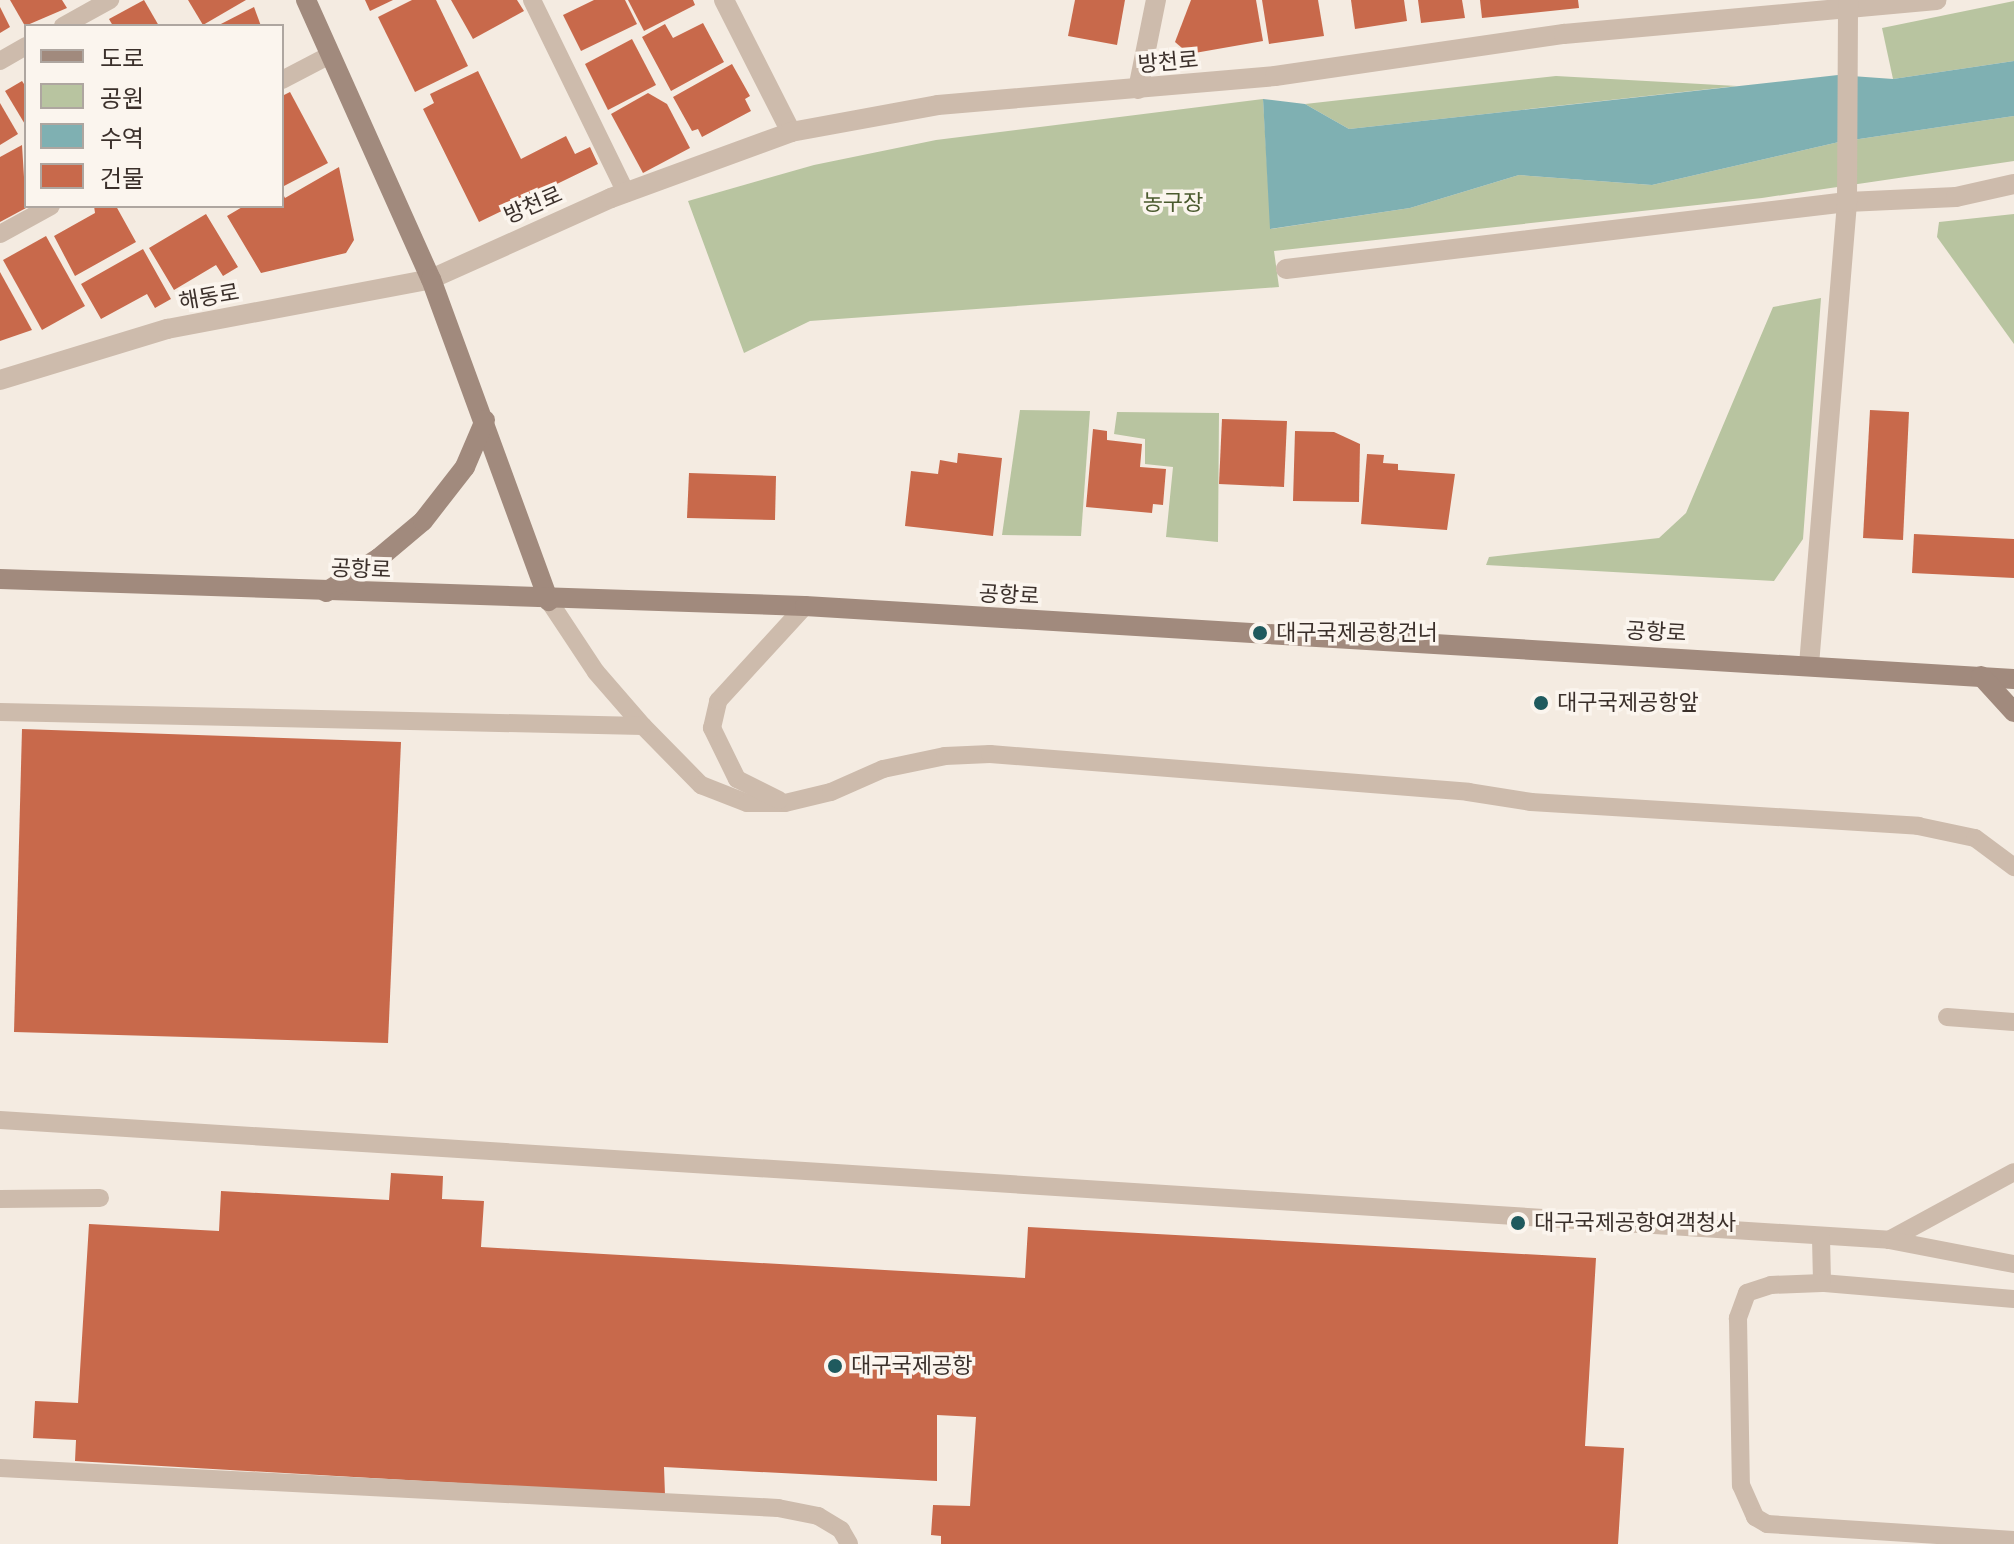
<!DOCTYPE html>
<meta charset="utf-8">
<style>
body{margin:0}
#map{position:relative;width:2014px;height:1544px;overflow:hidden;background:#f4ebe1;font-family:"Archivo Narrow","Noto Sans KR",sans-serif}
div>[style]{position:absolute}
.green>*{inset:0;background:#b8c4a0}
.water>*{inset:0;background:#7fb0b2}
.building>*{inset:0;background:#c8694b}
.lane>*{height:18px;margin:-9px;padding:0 9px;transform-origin:9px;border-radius:9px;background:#cdbbac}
.street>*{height:20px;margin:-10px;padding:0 10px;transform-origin:10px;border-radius:10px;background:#cdbbac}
.secondary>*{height:20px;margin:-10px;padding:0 10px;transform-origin:10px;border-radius:10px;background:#a18a7d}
.dots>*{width:22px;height:22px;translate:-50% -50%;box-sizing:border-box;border:4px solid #fbf5ee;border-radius:50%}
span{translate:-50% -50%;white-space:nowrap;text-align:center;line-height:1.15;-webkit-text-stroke:7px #fbf5ee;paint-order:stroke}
.street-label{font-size:22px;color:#3b302b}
.park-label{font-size:22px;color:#4a5a2e}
.poi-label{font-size:22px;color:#3b302b}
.left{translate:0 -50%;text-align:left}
.legend{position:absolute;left:24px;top:24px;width:260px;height:184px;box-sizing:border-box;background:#fbf5ee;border:2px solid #aea6a0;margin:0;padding:10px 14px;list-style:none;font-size:24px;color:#3b302b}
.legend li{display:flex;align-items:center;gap:16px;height:40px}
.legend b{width:40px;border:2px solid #aea6a0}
</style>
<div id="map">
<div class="green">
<div style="clip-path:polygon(2014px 1px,2014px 61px,1893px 79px,1882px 28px)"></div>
<div style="clip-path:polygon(1556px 76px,1737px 86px,1349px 129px,1305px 104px)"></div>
<div style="clip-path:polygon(1263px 99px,1271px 229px,1410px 208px,1519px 175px,1652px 185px,1839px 142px,2014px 116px,2014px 161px,1762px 198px,1274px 251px,1279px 287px,810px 321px,744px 353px,688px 201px,814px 165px,936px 140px)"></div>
<div style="clip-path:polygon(2014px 214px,2014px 344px,1937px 237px,1939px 222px)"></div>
<div style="clip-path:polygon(1821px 298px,1803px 539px,1774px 581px,1486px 565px,1489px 557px,1659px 538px,1686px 513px,1773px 307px)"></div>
<div style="clip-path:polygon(1020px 410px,1090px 411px,1081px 536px,1002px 535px)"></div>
<div style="clip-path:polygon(1117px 412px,1219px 413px,1218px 542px,1166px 537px,1173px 467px,1145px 464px,1145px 439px,1114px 434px)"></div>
</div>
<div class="water">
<div style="clip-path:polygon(2014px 61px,2014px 116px,1839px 142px,1652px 185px,1519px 175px,1410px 208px,1270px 229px,1263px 99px,1305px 104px,1349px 129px,1838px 75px,1893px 79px)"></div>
</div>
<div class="building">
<div style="clip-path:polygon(10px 0,62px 0,67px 8px,25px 26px)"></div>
<div style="clip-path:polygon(144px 0,159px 26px,113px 26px,109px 19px)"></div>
<div style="clip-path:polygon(188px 0,246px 0,203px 25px)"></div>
<div style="clip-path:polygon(365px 0,393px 0,370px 11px)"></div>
<div style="clip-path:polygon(412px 0,436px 0,468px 66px,415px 92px,378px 17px)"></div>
<div style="clip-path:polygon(451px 0,517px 0,524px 11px,473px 39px)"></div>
<div style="clip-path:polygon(594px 0,625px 0,637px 24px,581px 51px,563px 15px)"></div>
<div style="clip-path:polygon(628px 0,693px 0,695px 5px,644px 31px)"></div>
<div style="clip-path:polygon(1075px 0,1125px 0,1117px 45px,1068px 36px)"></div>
<div style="clip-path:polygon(1191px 0,1256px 0,1263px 41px,1189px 54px,1175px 42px)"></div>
<div style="clip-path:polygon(1262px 0,1318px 0,1324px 36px,1269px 44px)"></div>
<div style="clip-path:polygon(1351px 0,1404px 0,1407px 21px,1355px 29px)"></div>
<div style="clip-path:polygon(1418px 0,1462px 0,1465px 18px,1421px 23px)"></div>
<div style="clip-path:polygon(1480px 0,1578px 0,1579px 8px,1482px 18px)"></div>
<div style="clip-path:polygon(0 7px,10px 27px,0 33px)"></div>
<div style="clip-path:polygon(254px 7px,261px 26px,217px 26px)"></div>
<div style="clip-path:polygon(703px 23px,724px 62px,671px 91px,642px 37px,665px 24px,673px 38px)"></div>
<div style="clip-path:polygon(632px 39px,656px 85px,608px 110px,585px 64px)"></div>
<div style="clip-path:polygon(732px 64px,750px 96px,745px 99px,751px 111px,702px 137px,698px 129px,692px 131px,673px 97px)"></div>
<div style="clip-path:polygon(478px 71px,521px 159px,566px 136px,575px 154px,590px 147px,598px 164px,479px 222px,423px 109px,434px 103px,430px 94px)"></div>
<div style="clip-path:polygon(22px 81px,26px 87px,26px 126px,5px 91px)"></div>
<div style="clip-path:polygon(290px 92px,328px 163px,284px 186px,282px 96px)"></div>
<div style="clip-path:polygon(648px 93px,667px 104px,690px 148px,643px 173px,611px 114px)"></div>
<div style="clip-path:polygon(0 103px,18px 134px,0 145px)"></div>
<div style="clip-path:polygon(22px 145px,26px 208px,0 222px,0 157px)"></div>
<div style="clip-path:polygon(339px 167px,354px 240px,346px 253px,261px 273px,227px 216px,244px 206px,282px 206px,282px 192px,285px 198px)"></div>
<div style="clip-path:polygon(94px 206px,116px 206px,136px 242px,75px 276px,54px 236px,95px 213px)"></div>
<div style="clip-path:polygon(206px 214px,238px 267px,223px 276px,216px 265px,174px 290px,149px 248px)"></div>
<div style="clip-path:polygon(46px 236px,85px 306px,42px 330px,3px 260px)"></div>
<div style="clip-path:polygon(143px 249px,171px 299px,155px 308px,147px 294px,101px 319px,81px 284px)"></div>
<div style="clip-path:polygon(0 272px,32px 330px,0 341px)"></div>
<div style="clip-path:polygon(1870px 410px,1909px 412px,1903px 540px,1863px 538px)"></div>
<div style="clip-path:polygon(1222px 419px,1287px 421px,1284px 487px,1219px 484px)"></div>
<div style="clip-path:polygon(1093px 429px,1107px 431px,1107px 440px,1142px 444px,1140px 467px,1166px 469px,1163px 505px,1153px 504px,1152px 513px,1086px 507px)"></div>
<div style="clip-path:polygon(1295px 431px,1334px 432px,1360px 444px,1359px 502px,1293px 501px)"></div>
<div style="clip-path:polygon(958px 453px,1002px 458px,993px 536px,905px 526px,911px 471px,938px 474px,940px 460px,957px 463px)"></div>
<div style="clip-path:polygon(1367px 454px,1384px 455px,1383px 463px,1398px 464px,1398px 470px,1455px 474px,1447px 530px,1361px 524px)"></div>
<div style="clip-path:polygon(689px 473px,776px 476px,775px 520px,687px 518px)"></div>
<div style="clip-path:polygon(1914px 534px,2014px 539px,2014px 578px,1912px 573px)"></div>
<div style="clip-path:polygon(22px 729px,401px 742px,388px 1043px,14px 1032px)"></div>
<div style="clip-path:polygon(391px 1173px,443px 1176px,442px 1199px,484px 1201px,481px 1247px,1025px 1278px,1028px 1227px,1596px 1258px,1585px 1446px,1624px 1448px,1618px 1544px,941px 1544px,941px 1536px,931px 1535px,933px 1505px,970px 1506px,976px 1417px,937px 1415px,937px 1481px,664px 1467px,665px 1495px,75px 1461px,76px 1440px,33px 1438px,35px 1401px,78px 1403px,89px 1224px,219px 1231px,221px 1191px,389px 1200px)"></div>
</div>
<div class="lane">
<div style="left:532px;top:0;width:215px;rotate:64deg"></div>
<div style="left:63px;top:26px;width:54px;rotate:-29deg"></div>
<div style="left:0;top:61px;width:30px;rotate:-30deg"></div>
<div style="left:282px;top:80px;width:54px;rotate:-27.5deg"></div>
<div style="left:0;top:234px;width:58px;rotate:-28.8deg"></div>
<div style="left:549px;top:601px;width:85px;rotate:56.5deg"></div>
<div style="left:596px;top:672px;width:72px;rotate:49deg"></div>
<div style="left:643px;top:726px;width:83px;rotate:45.5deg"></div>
<div style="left:701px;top:785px;width:49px;rotate:21.4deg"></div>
<div style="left:747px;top:803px;width:38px"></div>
<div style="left:785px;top:803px;width:47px;rotate:-13.4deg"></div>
<div style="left:831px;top:792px;width:57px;rotate:-23.9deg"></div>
<div style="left:883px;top:769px;width:63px;rotate:-11.8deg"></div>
<div style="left:945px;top:756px;width:45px;rotate:-2.5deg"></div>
<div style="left:990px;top:754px;width:480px;rotate:4.5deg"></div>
<div style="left:1468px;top:792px;width:64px;rotate:9deg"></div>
<div style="left:1531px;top:802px;width:388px;rotate:3.5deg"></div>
<div style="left:1918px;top:826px;width:58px;rotate:11.9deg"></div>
<div style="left:1975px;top:838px;width:49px;rotate:36.6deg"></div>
<div style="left:0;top:712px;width:643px;rotate:1.25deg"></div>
<div style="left:779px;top:800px;width:47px;rotate:-153.4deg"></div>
<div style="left:737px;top:779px;width:57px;rotate:-116.1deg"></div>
<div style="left:712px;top:728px;width:28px;rotate:-77deg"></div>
<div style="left:718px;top:701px;width:129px;rotate:-47.5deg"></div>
<div style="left:1947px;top:1017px;width:67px;rotate:4.3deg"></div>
<div style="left:0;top:1120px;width:1893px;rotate:3.63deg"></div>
<div style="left:1889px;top:1240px;width:142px;rotate:-28.5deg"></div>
<div style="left:0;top:1199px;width:100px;rotate:-0.6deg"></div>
<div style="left:1821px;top:1238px;width:45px;rotate:88.7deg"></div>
<div style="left:1889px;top:1240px;width:127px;rotate:10.9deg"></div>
<div style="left:2014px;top:1299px;width:193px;rotate:-175.2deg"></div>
<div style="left:1822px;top:1283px;width:51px;rotate:177.8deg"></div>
<div style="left:1771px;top:1285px;width:25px;rotate:162deg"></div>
<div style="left:1747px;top:1293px;width:27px;rotate:110deg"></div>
<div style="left:1738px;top:1318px;width:167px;rotate:89deg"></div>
<div style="left:1741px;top:1485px;width:35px;rotate:66deg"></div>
<div style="left:1755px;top:1517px;width:14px;rotate:30deg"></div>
<div style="left:1767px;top:1524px;width:248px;rotate:3.7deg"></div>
<div style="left:0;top:1468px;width:779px;rotate:2.94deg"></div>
<div style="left:778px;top:1508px;width:41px;rotate:11.3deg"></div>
<div style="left:818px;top:1516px;width:27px;rotate:31deg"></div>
<div style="left:841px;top:1530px;width:16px;rotate:60deg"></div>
</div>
<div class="street">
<div style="left:724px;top:0;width:148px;rotate:63.1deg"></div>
<div style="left:1138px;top:89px;width:91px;rotate:-78.6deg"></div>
<div style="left:1286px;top:269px;width:565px;rotate:-6.81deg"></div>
<div style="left:1847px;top:202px;width:109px;rotate:-2.6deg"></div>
<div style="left:1956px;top:197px;width:59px;rotate:-12.6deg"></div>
<div style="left:0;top:380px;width:175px;rotate:-17deg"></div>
<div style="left:167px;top:329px;width:269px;rotate:-10.7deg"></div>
<div style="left:431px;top:279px;width:197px;rotate:-24.2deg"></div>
<div style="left:611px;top:198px;width:192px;rotate:-20.1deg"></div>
<div style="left:791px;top:132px;width:149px;rotate:-10.4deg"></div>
<div style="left:938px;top:105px;width:338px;rotate:-4.9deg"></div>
<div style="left:1275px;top:76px;width:292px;rotate:-8.3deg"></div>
<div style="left:1564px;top:34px;width:374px;rotate:-5.2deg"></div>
<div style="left:1809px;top:665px;width:465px;rotate:-85.3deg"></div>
<div style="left:1847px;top:202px;width:202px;rotate:-89.7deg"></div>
</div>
<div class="secondary">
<div style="left:306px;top:0;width:306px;rotate:65.9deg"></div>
<div style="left:431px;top:279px;width:343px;rotate:69.9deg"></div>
<div style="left:0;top:579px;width:805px;rotate:1.92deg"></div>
<div style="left:805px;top:606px;width:1211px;rotate:3.46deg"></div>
<div style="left:326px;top:592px;width:63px;rotate:-32.7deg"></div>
<div style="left:379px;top:558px;width:57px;rotate:-40.1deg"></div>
<div style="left:423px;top:521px;width:68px;rotate:-52.1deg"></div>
<div style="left:465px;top:467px;width:51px;rotate:-66.9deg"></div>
<div style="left:1981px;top:676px;width:49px;rotate:47.5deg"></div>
</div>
<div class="dots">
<div style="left:1260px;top:633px;background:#1f5a5e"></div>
<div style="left:1541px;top:703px;background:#1f5a5e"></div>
<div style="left:1518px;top:1223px;background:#1f5a5e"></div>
<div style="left:835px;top:1366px;background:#1f5a5e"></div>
</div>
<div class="street-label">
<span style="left:1168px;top:62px;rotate:-5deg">방천로</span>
<span style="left:533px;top:205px;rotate:-23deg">방천로</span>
<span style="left:209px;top:297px;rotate:-10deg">해동로</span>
<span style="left:361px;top:569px;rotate:2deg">공항로</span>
<span style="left:1009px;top:595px;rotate:3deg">공항로</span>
<span style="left:1656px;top:632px;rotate:3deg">공항로</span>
</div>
<div class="park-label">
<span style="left:1173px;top:203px">농구장</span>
</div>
<div class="poi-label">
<span class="left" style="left:1276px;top:633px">대구국제공항건너</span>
<span class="left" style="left:1557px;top:703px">대구국제공항앞</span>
<span class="left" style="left:1534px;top:1223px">대구국제공항여객청사</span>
<span class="left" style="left:851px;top:1366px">대구국제공항</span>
</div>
<ul class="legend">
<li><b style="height:10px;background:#a18a7d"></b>도로</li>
<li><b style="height:22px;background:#b8c4a0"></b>공원</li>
<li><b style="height:22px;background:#7fb0b2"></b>수역</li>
<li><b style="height:22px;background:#c8694b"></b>건물</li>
</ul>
</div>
